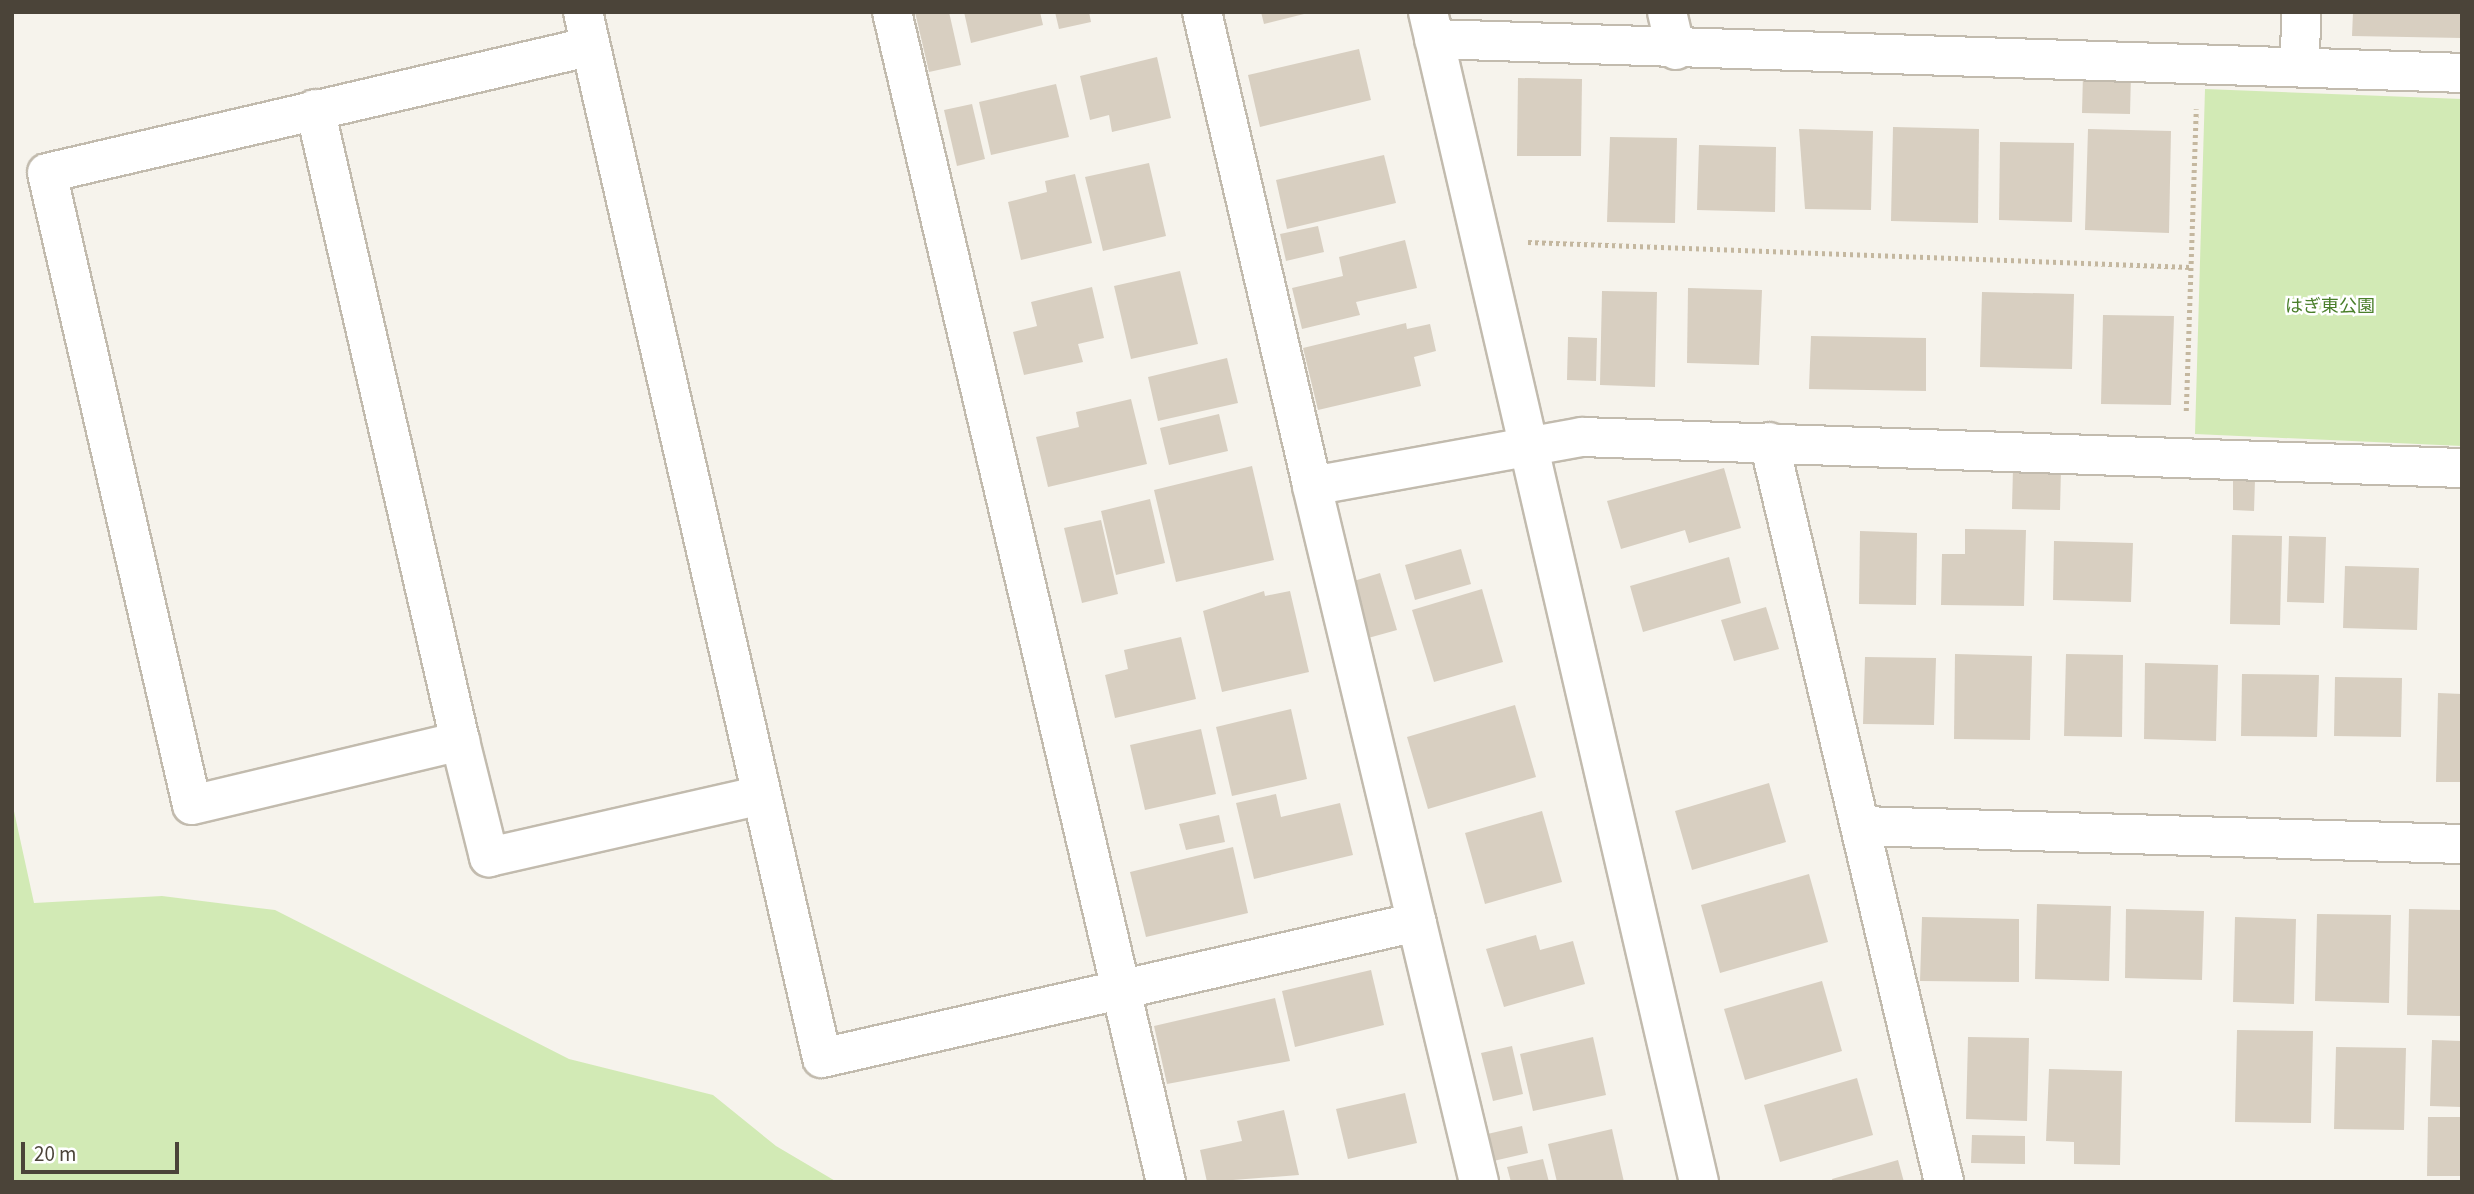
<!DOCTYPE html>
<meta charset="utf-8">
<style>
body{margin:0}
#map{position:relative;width:2474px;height:1194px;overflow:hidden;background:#f6f3ec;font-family:"Source Sans 3","Noto Sans JP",sans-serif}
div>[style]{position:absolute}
.green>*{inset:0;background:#d2eab5}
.building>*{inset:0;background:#d8cfc1}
.path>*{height:4.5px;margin-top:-2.25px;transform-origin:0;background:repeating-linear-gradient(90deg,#c4b79f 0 3.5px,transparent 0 7px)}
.roads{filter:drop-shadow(2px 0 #c2bbae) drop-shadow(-2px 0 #c2bbae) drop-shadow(0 2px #c2bbae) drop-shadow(0 -2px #c2bbae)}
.minor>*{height:38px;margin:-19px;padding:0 19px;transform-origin:19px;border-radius:19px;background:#fff}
span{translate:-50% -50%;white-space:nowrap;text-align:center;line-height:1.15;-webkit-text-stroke:5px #fff;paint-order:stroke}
.park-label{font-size:18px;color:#4a7f2a}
.frame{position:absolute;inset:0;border:14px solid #4b4439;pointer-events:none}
.scale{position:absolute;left:21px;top:1142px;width:158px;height:32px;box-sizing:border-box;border:4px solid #4b4439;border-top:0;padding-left:9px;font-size:21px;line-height:24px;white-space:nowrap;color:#4b4439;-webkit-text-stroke:5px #fff;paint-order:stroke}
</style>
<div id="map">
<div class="green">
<div style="clip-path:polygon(2205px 89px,2462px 99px,2462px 446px,2195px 434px)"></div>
<div style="clip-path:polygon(12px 802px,34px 903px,162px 896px,275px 910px,569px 1059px,713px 1095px,776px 1146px,837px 1182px,12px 1182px)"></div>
</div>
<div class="building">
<div style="clip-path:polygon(915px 12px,949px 12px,961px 65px,929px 72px)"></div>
<div style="clip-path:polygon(964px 12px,1040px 12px,1043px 25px,971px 43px)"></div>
<div style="clip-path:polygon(1055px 12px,1089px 12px,1091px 22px,1059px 29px)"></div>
<div style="clip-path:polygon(1261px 12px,1308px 12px,1308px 13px,1264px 24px)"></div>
<div style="clip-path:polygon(2353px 12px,2462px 12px,2462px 38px,2352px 36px)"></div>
<div style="clip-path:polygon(1359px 49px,1371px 100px,1260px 127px,1248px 75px)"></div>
<div style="clip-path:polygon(1157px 57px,1171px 118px,1112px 132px,1109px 115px,1090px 120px,1080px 76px)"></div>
<div style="clip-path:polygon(2083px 74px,2131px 74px,2130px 114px,2082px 113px)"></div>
<div style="clip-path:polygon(1518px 78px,1582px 79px,1581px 156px,1517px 156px)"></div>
<div style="clip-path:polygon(1056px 84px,1069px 137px,991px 155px,979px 102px)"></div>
<div style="clip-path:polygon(972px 104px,985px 159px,957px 166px,944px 110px)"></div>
<div style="clip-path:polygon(1893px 127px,1979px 129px,1978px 223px,1891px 221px)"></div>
<div style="clip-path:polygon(1799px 129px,1873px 131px,1871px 210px,1805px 209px)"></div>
<div style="clip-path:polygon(2088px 129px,2171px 131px,2169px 233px,2085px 230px)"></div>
<div style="clip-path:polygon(1610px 137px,1677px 138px,1675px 223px,1607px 222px)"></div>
<div style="clip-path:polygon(2000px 142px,2074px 143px,2072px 222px,1999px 220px)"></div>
<div style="clip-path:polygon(1699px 145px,1776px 147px,1775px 212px,1697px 210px)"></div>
<div style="clip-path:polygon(1384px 155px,1396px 203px,1287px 229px,1276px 180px)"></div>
<div style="clip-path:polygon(1149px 163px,1166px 236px,1103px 251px,1085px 177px)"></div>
<div style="clip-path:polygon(1075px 174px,1092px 243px,1021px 260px,1008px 202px,1047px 192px,1045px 181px)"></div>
<div style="clip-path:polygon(1318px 226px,1324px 252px,1286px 261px,1280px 234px)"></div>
<div style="clip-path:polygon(1405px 240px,1417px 288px,1356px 302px,1360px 315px,1302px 329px,1292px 288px,1343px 276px,1339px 257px)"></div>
<div style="clip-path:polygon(1180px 271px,1198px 344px,1131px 359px,1114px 286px)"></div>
<div style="clip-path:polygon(1092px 287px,1104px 338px,1078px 344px,1083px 362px,1024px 375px,1013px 332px,1037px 326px,1031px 302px)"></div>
<div style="clip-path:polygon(1688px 288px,1762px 290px,1759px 365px,1687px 363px)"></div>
<div style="clip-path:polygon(1602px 291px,1657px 292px,1655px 387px,1600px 385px)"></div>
<div style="clip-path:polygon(1982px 292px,2074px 294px,2072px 369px,1980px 367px)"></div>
<div style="clip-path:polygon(2103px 315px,2174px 316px,2171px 405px,2101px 404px)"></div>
<div style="clip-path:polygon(1406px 323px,1407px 329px,1430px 324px,1436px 351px,1414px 357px,1421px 386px,1318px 410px,1303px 348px)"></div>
<div style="clip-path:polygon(1811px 336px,1926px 338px,1926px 391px,1809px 389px)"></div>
<div style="clip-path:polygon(1568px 337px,1597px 338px,1596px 381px,1567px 380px)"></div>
<div style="clip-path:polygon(1227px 358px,1238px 403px,1158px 421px,1148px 377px)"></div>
<div style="clip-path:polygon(1131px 399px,1147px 464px,1048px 487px,1036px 437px,1079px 427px,1076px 412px)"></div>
<div style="clip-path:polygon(1219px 414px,1228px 451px,1169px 465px,1160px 428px)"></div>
<div style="clip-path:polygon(1252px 466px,1274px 560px,1176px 582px,1154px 490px)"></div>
<div style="clip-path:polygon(1724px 468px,1741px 528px,1689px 543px,1685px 530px,1621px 549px,1607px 501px)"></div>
<div style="clip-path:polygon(2013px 468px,2061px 468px,2060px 510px,2012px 509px)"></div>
<div style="clip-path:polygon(2233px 479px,2255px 480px,2254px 511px,2233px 510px)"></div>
<div style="clip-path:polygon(1150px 499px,1165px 563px,1116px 575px,1101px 511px)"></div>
<div style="clip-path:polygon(1101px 520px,1118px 594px,1082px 603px,1064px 528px)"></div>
<div style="clip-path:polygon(1965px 529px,2026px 530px,2024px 606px,1941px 605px,1942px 554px,1965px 554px)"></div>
<div style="clip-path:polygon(1860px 531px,1917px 533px,1916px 605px,1859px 604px)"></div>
<div style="clip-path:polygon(2232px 535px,2282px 536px,2280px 625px,2230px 624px)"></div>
<div style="clip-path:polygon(2289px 536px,2326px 537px,2324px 603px,2287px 602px)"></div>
<div style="clip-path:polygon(2054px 541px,2133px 543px,2131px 602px,2053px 600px)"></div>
<div style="clip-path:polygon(1461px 549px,1471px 584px,1415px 600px,1405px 565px)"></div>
<div style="clip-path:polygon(1729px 557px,1741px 603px,1643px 632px,1630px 586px)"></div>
<div style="clip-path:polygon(2345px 566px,2419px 568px,2417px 630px,2343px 628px)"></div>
<div style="clip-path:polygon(1380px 573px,1397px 630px,1361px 640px,1344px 584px)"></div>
<div style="clip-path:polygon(1482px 589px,1503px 662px,1434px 682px,1412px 610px)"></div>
<div style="clip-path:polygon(1264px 591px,1265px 596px,1290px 591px,1309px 672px,1222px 692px,1203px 611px)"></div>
<div style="clip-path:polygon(1766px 607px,1779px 649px,1734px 661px,1721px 620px)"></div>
<div style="clip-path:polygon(1181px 637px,1196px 699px,1115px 718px,1105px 675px,1128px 669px,1124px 650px)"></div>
<div style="clip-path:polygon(1955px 654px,2032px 656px,2030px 740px,1954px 739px)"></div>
<div style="clip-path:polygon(2066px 654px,2123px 655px,2122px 737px,2064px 736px)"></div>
<div style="clip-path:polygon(1865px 657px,1936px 658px,1934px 725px,1863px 724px)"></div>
<div style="clip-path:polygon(2145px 663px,2218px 665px,2216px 741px,2144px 739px)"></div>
<div style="clip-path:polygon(2242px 674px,2319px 675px,2317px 737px,2241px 736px)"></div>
<div style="clip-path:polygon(2335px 677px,2402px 678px,2401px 737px,2334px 736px)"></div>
<div style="clip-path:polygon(2438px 693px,2462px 694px,2462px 782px,2436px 782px)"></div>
<div style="clip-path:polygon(1515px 705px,1536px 777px,1428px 809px,1407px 737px)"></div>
<div style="clip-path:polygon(1291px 709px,1307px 779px,1232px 796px,1216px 727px)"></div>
<div style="clip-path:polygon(1201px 729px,1216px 794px,1145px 810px,1130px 745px)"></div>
<div style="clip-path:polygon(1769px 783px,1786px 842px,1692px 870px,1675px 811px)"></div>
<div style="clip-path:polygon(1276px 794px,1281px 817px,1340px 803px,1353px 855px,1254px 879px,1236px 803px)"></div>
<div style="clip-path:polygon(1542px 811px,1562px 882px,1485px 904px,1465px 833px)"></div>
<div style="clip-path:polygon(1219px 815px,1225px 842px,1186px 850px,1179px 824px)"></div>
<div style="clip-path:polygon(1233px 847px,1248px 913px,1146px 937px,1130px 872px)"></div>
<div style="clip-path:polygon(1809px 874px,1828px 942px,1720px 973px,1701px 905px)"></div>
<div style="clip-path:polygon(2037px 904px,2111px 906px,2109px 981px,2035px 979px)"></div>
<div style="clip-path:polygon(2126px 909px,2204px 911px,2202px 980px,2125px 978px)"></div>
<div style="clip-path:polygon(2409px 909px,2462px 910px,2462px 1016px,2407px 1015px)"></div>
<div style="clip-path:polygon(2317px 914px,2391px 915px,2389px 1003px,2315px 1001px)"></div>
<div style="clip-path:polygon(1922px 917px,2019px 919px,2019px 982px,1920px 981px)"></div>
<div style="clip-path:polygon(2235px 917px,2296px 919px,2294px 1004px,2233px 1002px)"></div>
<div style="clip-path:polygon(1536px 935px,1540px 950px,1573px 941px,1585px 984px,1504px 1007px,1486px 949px)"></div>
<div style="clip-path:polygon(1371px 970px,1384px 1025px,1295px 1047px,1282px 991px)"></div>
<div style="clip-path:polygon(1822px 981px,1842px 1051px,1745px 1080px,1724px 1009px)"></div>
<div style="clip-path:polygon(1275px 998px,1290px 1061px,1167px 1084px,1154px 1026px)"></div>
<div style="clip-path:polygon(2237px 1030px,2313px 1031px,2311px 1123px,2235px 1122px)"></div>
<div style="clip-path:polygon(1593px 1037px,1606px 1095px,1533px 1111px,1520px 1054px)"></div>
<div style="clip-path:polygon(1968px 1037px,2029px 1038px,2027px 1121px,1966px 1119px)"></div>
<div style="clip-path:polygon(2432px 1040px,2462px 1041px,2462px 1107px,2430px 1106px)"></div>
<div style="clip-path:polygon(1512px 1046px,1523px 1094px,1493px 1101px,1481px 1053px)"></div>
<div style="clip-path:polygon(2336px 1047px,2406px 1048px,2404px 1130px,2334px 1129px)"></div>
<div style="clip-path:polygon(2049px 1069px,2122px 1071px,2120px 1165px,2074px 1164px,2074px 1142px,2046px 1141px)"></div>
<div style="clip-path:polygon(1857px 1078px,1873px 1135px,1780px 1162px,1764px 1105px)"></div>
<div style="clip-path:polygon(1405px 1093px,1417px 1143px,1348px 1159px,1336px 1109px)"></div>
<div style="clip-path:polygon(1284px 1110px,1299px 1175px,1207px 1182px,1200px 1150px,1242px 1141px,1237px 1121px)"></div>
<div style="clip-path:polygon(2428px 1117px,2462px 1117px,2462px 1176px,2427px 1176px)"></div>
<div style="clip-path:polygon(1522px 1126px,1528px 1153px,1489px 1162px,1483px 1135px)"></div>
<div style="clip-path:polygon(1612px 1129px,1624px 1182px,1557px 1182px,1548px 1144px)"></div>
<div style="clip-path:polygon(1972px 1135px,2025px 1136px,2025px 1164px,1971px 1163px)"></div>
<div style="clip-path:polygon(1543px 1159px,1549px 1182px,1511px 1182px,1507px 1167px)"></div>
<div style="clip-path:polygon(1898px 1160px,1904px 1182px,1833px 1182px,1832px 1179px)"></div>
</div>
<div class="path">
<div style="left:1528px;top:242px;width:663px;rotate:2.16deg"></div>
<div style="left:2186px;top:411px;width:302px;rotate:-88.1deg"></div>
</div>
<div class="roads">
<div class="minor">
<div style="left:583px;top:12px;width:1073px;rotate:77.13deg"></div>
<div style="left:822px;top:1058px;width:610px;rotate:-12.88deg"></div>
<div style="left:892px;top:12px;width:1202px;rotate:76.82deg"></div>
<div style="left:1202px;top:12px;width:487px;rotate:76.9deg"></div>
<div style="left:1312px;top:486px;width:274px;rotate:-10.3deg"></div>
<div style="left:1582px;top:437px;width:881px;rotate:2.02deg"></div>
<div style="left:1428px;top:12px;width:1201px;rotate:76.96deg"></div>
<div style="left:1667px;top:12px;width:39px;rotate:77deg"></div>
<div style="left:1434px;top:39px;width:1029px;rotate:1.89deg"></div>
<div style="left:588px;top:47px;width:555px;rotate:166.89deg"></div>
<div style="left:47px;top:173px;width:648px;rotate:77.08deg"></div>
<div style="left:192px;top:805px;width:276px;rotate:-13.4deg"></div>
<div style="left:460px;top:741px;width:120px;rotate:76deg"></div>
<div style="left:489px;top:857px;width:279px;rotate:-12.8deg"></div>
<div style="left:2300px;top:67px;width:55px;rotate:-89deg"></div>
<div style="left:315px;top:109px;width:648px;rotate:77.08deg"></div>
<div style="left:1769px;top:442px;width:760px;rotate:76.69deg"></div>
<div style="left:1312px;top:486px;width:716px;rotate:76.51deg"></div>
<div style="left:1862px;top:826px;width:600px;rotate:1.72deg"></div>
</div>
</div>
<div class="park-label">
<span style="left:2330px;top:307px">はぎ東公園</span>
</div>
<div class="frame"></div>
<div class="scale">20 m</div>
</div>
